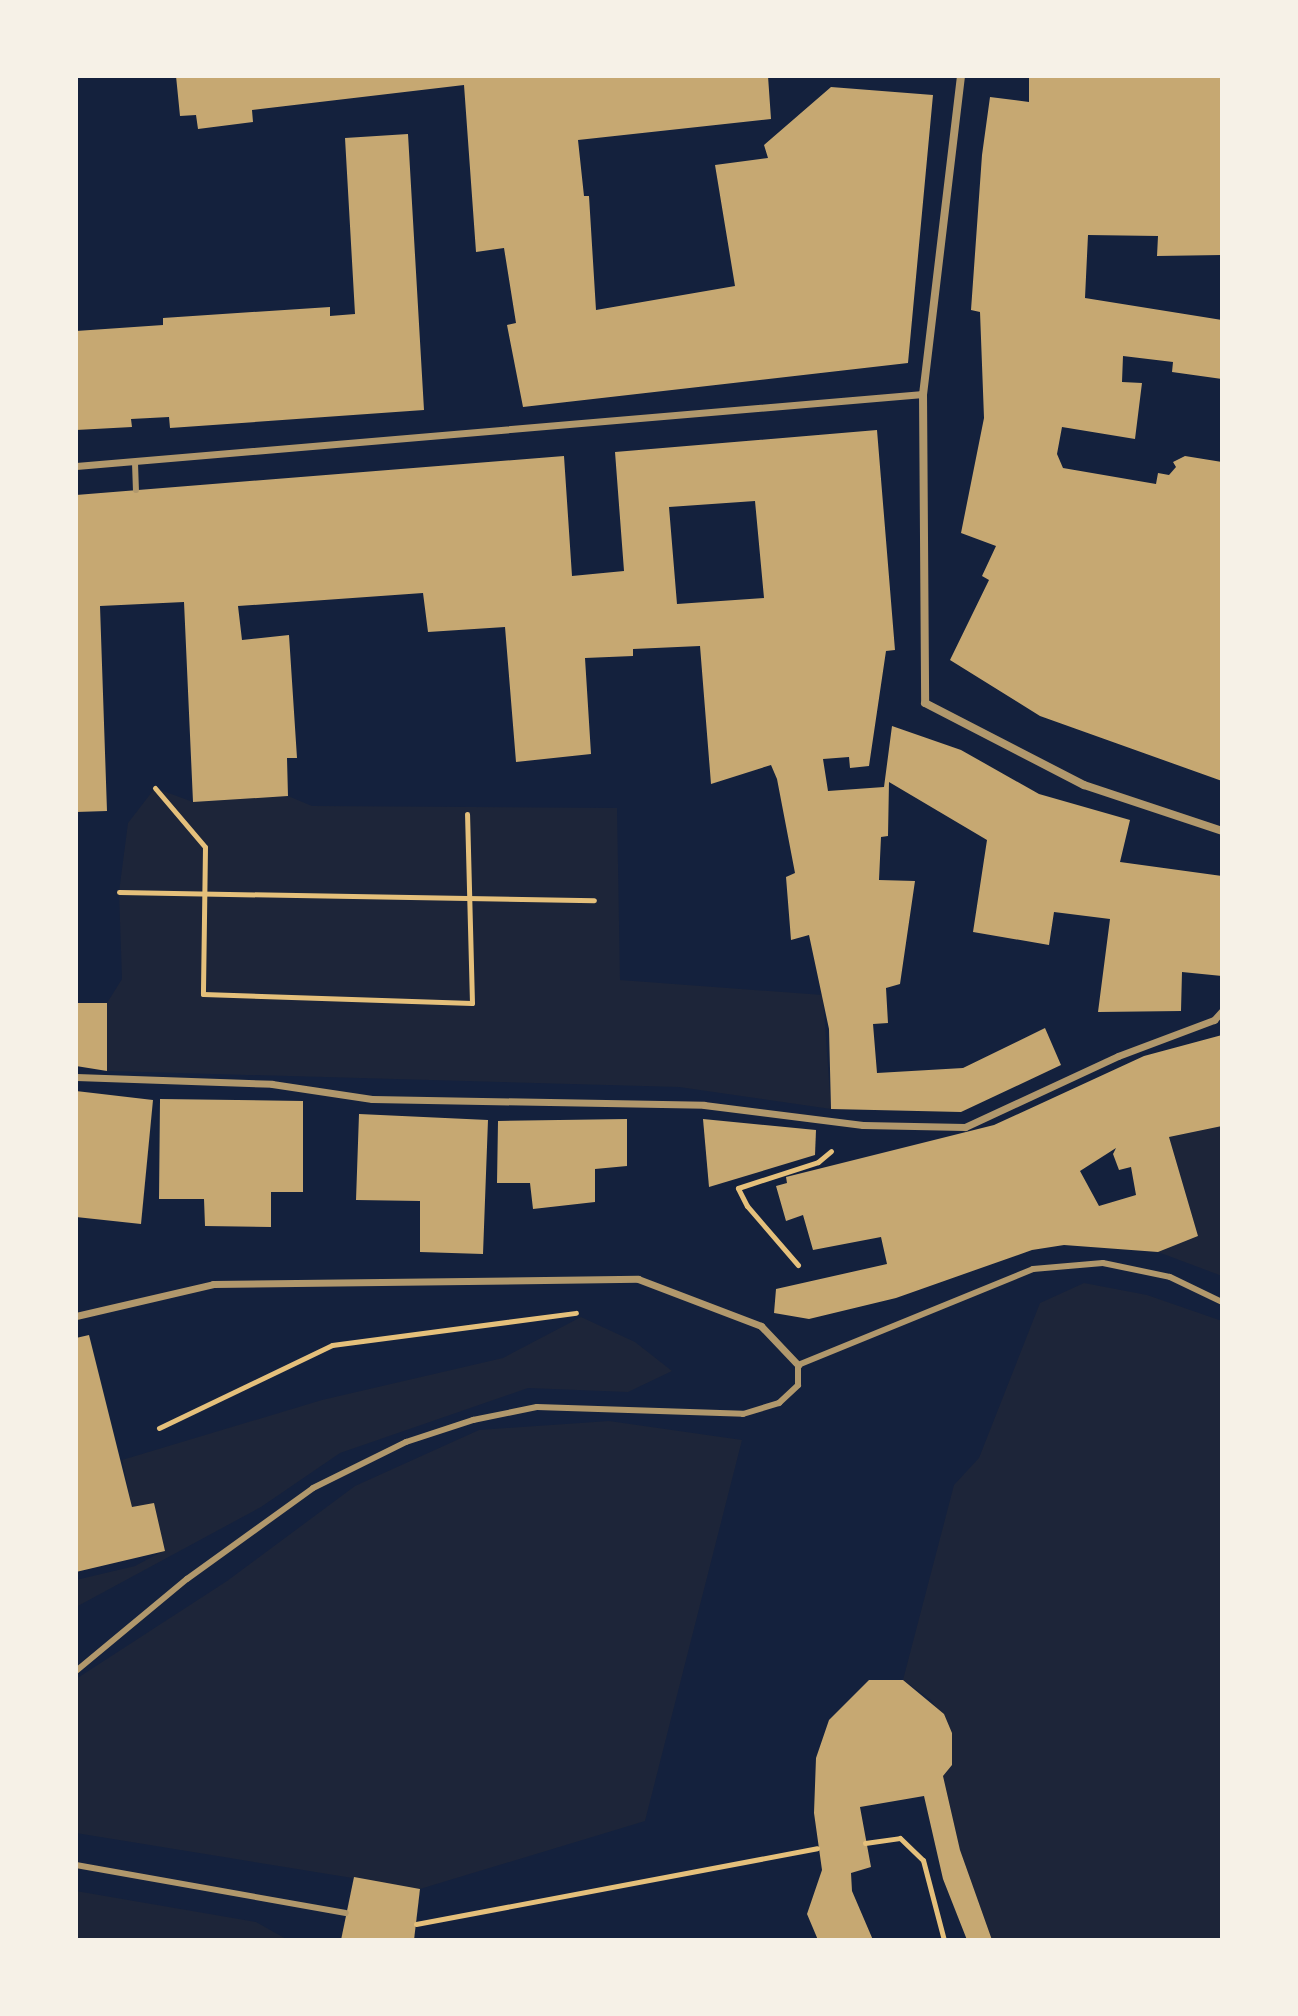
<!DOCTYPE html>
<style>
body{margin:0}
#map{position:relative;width:1298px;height:2016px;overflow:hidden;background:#14213d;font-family:Mulish,sans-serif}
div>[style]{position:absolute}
.green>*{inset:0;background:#1d2539}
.building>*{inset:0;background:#c6a872}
.path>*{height:5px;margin:-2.5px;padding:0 2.5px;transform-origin:2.5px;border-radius:2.5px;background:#e5c07b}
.service>*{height:6px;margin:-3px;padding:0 3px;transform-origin:3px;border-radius:3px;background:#b1986c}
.pedestrian>*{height:7px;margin:-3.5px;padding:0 3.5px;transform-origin:3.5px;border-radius:3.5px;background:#b1986c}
.minor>*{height:8px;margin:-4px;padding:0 4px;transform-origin:4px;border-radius:4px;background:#b1986c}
span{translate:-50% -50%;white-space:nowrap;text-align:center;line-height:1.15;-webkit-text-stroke:6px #f6f1e7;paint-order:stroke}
.frame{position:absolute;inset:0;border:78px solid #f6f1e7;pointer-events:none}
</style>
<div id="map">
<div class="green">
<div style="clip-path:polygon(155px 788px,193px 802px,288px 796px,312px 806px,617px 808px,620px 980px,823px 995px,831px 1109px,679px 1087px,107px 1071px,107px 1003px,122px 979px,119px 892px,128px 823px)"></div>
<div style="clip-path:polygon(1222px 1126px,1222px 1276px,1158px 1252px,1198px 1236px,1169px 1137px)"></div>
<div style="clip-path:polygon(1084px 1283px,1147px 1295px,1222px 1321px,1222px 1940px,992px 1940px,960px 1850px,943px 1776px,952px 1765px,952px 1733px,931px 1700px,903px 1680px,954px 1485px,979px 1458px,1040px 1303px)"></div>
<div style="clip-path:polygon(581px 1317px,635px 1342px,672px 1371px,628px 1392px,528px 1388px,340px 1453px,261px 1507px,76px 1607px,76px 1580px,135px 1566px,165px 1550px,132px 1507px,122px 1460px,322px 1400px,503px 1358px)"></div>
<div style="clip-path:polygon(609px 1421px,742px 1440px,645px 1821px,420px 1889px,76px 1833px,76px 1679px,227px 1581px,355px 1486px,479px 1430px)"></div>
<div style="clip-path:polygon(76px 1891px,256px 1922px,288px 1940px,76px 1940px)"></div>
</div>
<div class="building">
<div style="clip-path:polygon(176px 76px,768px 76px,771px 119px,578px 140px,584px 196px,589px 196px,596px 310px,735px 286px,715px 165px,768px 158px,764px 145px,831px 87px,933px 95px,908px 363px,523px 407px,507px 325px,516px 323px,504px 248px,476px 252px,464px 85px,252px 110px,253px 122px,198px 129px,196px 115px,180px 116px)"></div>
<div style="clip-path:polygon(1029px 76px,1222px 76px,1222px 255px,1157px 256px,1158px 236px,1088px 235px,1085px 298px,1222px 320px,1222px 379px,1172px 372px,1173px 362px,1123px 356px,1122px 382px,1142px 383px,1135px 439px,1062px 427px,1057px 454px,1063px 468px,1156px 484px,1158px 473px,1169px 475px,1176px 467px,1173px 462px,1185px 456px,1222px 462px,1222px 781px,1040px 716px,950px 660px,989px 580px,982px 576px,996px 546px,961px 533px,984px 418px,980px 312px,971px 310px,982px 155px,990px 97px,1029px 102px)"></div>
<div style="clip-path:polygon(408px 134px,424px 410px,170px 428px,169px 417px,131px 419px,132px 427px,76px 430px,76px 331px,163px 325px,163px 318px,330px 307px,330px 316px,355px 314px,345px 138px)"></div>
<div style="clip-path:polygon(evenodd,877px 430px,895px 650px,886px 651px,869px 766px,850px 768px,849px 757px,823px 759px,828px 791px,884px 787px,892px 726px,961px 750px,1039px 794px,1130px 820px,1120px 862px,1222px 876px,1222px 976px,1182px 972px,1181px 1011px,1098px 1012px,1110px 919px,1054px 912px,1049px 945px,973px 932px,987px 840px,889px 782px,888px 836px,881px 837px,879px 880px,915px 881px,900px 984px,886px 988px,888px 1023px,873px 1024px,877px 1073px,963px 1068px,1045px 1028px,1061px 1065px,961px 1112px,831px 1109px,829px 1029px,809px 935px,791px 940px,786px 877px,795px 873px,777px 779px,771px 765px,711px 784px,700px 646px,633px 649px,633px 656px,585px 658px,591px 754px,516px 762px,505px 627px,428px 632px,423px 593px,238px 606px,242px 640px,289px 635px,297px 758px,287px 758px,288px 796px,193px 802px,184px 602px,100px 606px,107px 811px,76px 812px,76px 495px,564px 456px,572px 576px,624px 571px,615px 452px,877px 430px,755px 501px,764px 598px,677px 604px,669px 507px,755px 501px)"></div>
<div style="clip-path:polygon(76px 1003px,107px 1003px,107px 1071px,76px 1066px)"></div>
<div style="clip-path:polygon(evenodd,1222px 1035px,1222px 1126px,1169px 1137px,1198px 1236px,1158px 1252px,1064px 1245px,1032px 1250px,896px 1298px,809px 1319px,774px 1313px,776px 1289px,887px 1264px,881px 1237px,813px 1250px,803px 1215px,786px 1221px,776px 1186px,787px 1183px,786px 1177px,994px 1125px,1144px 1056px,1222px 1035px,1116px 1148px,1113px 1154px,1119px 1170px,1131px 1167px,1136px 1195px,1099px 1206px,1080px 1171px,1116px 1148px)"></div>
<div style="clip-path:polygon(76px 1091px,153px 1100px,141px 1224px,76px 1217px)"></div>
<div style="clip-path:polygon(160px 1099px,303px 1101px,303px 1192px,271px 1192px,271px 1227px,205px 1226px,204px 1199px,159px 1199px)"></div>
<div style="clip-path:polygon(359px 1114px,488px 1120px,483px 1254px,420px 1252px,420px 1201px,356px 1200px)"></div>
<div style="clip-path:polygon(627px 1119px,627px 1166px,595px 1169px,595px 1202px,533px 1209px,530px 1183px,497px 1183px,498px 1121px)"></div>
<div style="clip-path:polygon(703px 1119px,816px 1130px,815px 1155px,709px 1187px)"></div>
<div style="clip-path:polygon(89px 1335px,132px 1507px,154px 1503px,165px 1551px,76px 1572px,76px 1338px)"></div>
<div style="clip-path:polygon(869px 1680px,903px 1680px,944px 1714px,952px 1733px,952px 1765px,943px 1776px,960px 1850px,992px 1940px,967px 1940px,943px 1879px,924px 1796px,860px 1807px,871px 1867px,851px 1873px,852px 1891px,873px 1940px,818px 1940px,807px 1914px,822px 1870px,814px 1813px,816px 1758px,829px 1720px)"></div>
<div style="clip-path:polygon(354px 1877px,420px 1889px,414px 1940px,341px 1940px)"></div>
</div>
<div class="path">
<div style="left:155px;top:788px;width:77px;rotate:49.7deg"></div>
<div style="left:205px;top:847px;width:147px;rotate:90.8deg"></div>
<div style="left:203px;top:994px;width:269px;rotate:1.9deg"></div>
<div style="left:472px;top:1003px;width:189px;rotate:-91.5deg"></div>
<div style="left:119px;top:892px;width:475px;rotate:1deg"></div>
<div style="left:798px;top:1265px;width:78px;rotate:-130.8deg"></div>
<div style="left:747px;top:1206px;width:20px;rotate:-117deg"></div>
<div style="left:738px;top:1188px;width:84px;rotate:-18deg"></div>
<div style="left:818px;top:1162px;width:17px;rotate:-40deg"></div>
<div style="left:159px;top:1428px;width:192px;rotate:-25.6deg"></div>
<div style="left:332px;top:1345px;width:246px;rotate:-7.5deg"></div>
<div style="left:865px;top:1843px;width:35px;rotate:-8deg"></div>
<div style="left:900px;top:1838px;width:32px;rotate:44deg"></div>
<div style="left:923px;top:1860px;width:83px;rotate:75.3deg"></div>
<div style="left:416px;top:1924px;width:408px;rotate:-10.7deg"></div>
</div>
<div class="service">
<div style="left:135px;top:463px;width:27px;rotate:88deg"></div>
<div style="left:76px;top:1671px;width:144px;rotate:-39.7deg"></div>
<div style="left:187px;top:1579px;width:155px;rotate:-35.8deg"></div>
<div style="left:313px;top:1488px;width:104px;rotate:-26.3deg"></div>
<div style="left:406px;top:1442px;width:71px;rotate:-18.2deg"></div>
<div style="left:473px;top:1420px;width:65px;rotate:-11.5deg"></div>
<div style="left:537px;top:1407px;width:206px;rotate:1.9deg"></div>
<div style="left:743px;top:1414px;width:38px;rotate:-17deg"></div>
<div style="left:779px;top:1403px;width:26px;rotate:-43deg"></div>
<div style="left:798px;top:1385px;width:20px;rotate:-90deg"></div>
<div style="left:798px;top:1365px;width:254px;rotate:-22.2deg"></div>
<div style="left:1033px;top:1269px;width:70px;rotate:-4.9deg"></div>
<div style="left:1103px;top:1263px;width:68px;rotate:11.8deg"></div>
<div style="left:1170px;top:1277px;width:58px;rotate:25.7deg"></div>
<div style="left:76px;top:1865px;width:274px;rotate:10.1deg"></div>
</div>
<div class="pedestrian">
<div style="left:76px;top:466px;width:850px;rotate:-4.86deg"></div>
<div style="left:76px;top:1077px;width:196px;rotate:2deg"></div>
<div style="left:272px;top:1084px;width:101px;rotate:8.5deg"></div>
<div style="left:372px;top:1099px;width:332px;rotate:1deg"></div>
<div style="left:704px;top:1105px;width:160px;rotate:7.2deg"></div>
<div style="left:863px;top:1125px;width:102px;rotate:1.1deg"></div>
<div style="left:965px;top:1127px;width:169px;rotate:-24.9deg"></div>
<div style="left:1118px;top:1056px;width:103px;rotate:-20.6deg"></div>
<div style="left:1214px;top:1020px;width:12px;rotate:-48deg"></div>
<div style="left:76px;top:1316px;width:141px;rotate:-13.1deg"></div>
<div style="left:213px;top:1284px;width:425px;rotate:-0.7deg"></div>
<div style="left:638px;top:1279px;width:132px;rotate:20.9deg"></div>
<div style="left:761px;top:1326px;width:54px;rotate:46.5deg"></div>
</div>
<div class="minor">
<div style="left:961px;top:76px;width:320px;rotate:96.8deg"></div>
<div style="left:923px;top:394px;width:309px;rotate:89.6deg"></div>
<div style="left:925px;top:703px;width:179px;rotate:27.3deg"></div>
<div style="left:1084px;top:785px;width:145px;rotate:18.4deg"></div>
</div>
<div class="frame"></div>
</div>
